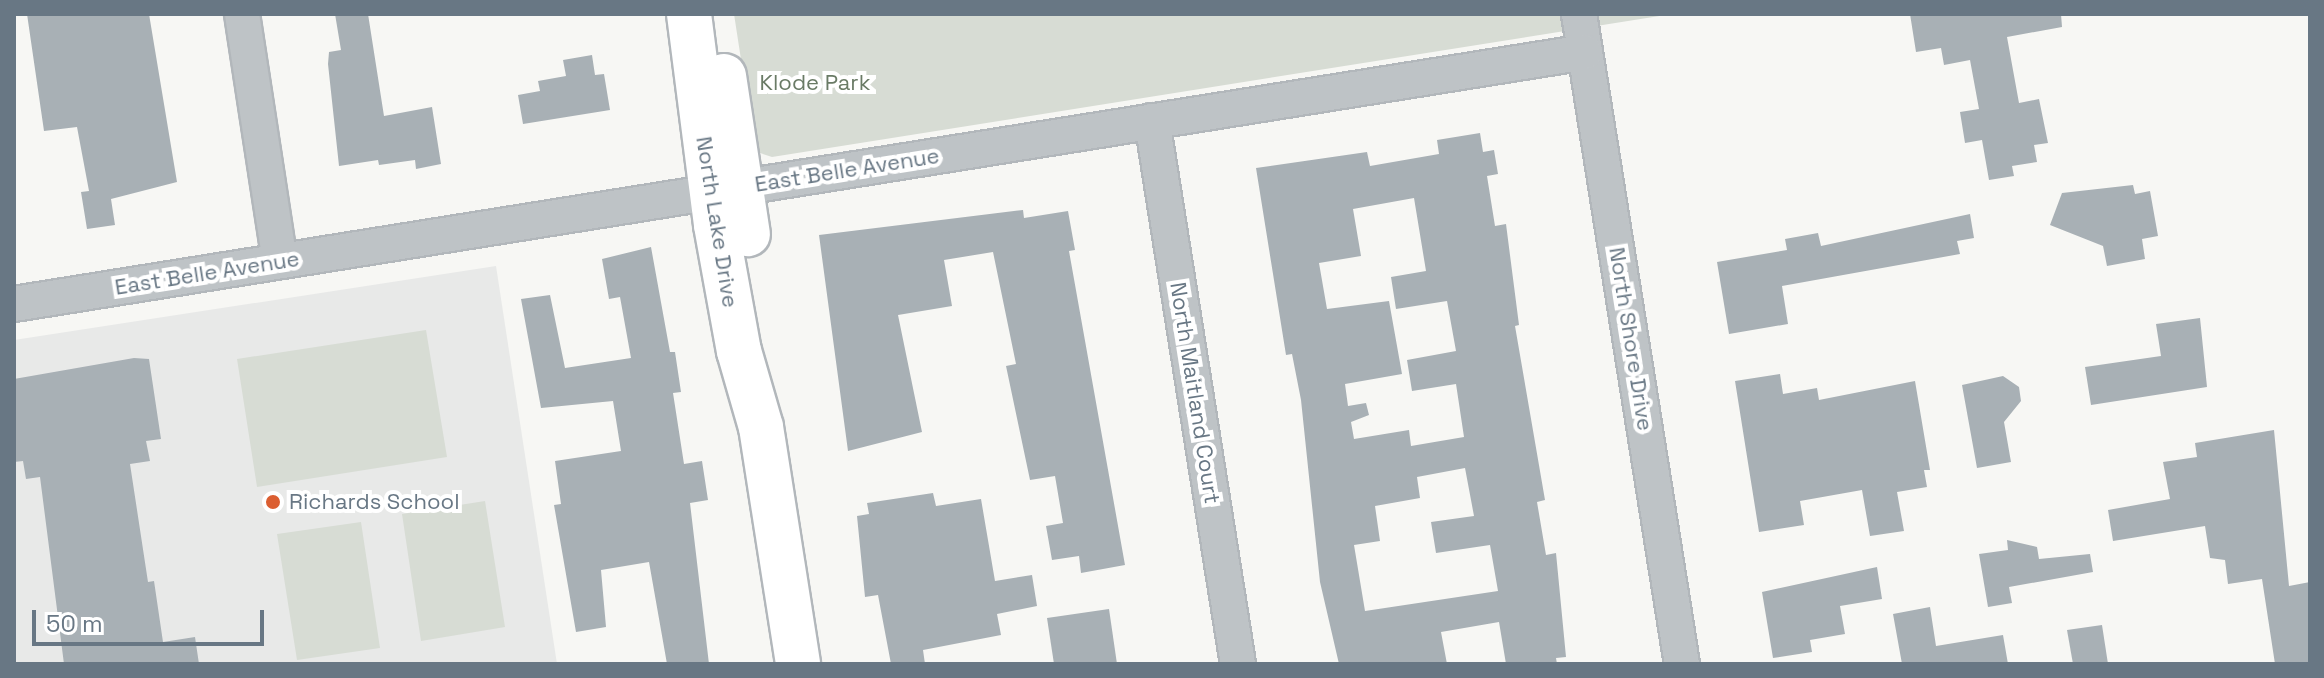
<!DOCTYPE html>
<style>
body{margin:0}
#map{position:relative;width:2324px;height:678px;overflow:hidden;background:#f7f7f4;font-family:"Space Grotesk",sans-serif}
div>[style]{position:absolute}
.built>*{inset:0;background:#e8e9e8}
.green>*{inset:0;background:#d7dcd4}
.building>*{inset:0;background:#a8b0b5}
.roads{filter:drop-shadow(2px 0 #b2b7bb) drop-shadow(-2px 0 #b2b7bb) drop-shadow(0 2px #b2b7bb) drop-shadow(0 -2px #b2b7bb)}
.street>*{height:34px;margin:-17px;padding:0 17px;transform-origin:17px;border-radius:17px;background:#bec3c6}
.primary>*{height:44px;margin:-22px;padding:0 22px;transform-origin:22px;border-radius:22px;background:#fff}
.dots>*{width:22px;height:22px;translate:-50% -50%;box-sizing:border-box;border:4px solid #fff;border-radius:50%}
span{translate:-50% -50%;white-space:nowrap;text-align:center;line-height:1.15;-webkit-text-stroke:8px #fff;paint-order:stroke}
.park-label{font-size:22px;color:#6a7b66}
.street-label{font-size:22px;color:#687784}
.poi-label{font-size:22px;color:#687784}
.left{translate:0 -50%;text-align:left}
.frame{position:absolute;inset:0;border:16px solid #687784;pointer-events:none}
.scale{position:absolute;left:32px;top:610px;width:232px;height:36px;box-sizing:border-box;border:4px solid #687784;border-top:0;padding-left:10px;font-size:24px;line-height:28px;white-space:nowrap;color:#687784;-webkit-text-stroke:6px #fff;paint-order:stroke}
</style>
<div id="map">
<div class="built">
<div style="clip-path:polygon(496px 266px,557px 664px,14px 664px,14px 340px)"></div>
</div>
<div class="green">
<div style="clip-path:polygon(734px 14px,1672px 14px,772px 157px,757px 152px,754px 144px)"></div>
<div style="clip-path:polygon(426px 330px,447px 457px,257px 487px,237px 359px)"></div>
<div style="clip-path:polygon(485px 501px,505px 627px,421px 641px,402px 514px)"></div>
<div style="clip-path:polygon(361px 522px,380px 648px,297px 660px,277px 534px)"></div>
</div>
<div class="building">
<div style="clip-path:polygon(27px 14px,149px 14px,177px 182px,111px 199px,115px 225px,87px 229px,81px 192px,89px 191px,77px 127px,44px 131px)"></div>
<div style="clip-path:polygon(335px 14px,368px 14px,384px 116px,432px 107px,441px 164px,416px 169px,415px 160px,379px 165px,378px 160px,339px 166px,328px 64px,329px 52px,341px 50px)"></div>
<div style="clip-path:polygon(1910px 14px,2061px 14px,2062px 27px,2007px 37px,2019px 103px,2039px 99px,2048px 143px,2034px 145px,2037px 162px,2012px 166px,2014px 176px,1989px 180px,1982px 140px,1965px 143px,1960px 112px,1979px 109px,1970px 60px,1944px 65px,1941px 48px,1916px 52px)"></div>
<div style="clip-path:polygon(592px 55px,595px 75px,604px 74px,610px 110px,523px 124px,518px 95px,540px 91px,538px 81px,566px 76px,563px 60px)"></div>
<div style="clip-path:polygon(evenodd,1480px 133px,1483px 152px,1494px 150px,1498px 174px,1487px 176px,1495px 226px,1506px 224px,1519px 325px,1515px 326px,1545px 500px,1537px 502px,1546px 555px,1556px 553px,1566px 657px,1556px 658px,1557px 664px,1506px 664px,1499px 622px,1441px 632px,1447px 664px,1339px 664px,1320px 582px,1301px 400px,1292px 354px,1286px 355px,1256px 168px,1367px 152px,1370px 166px,1439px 154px,1437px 140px,1480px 133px,1414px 198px,1426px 271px,1391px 277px,1396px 309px,1447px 301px,1456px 351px,1407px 360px,1412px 391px,1456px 384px,1464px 437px,1411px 446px,1409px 430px,1354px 439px,1351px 422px,1369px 415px,1366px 403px,1348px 406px,1345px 384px,1402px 374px,1389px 301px,1327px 309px,1319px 263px,1361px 256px,1353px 209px,1414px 198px,1480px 133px,1465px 468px,1474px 516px,1431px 522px,1436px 553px,1490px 545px,1498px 591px,1365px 611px,1354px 545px,1380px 541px,1375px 506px,1420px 498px,1417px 477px,1465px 468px)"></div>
<div style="clip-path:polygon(2133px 185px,2135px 194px,2150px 191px,2158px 236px,2142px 239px,2145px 259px,2107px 266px,2103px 246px,2050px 225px,2062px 193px)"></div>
<div style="clip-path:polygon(1023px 210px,1024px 218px,1068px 211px,1075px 250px,1069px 251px,1125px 565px,1081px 573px,1079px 556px,1052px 560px,1046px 526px,1063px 523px,1055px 476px,1030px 480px,1006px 366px,1016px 364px,993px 252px,944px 260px,952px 306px,898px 315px,922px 432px,848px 451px,819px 235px)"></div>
<div style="clip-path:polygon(1970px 214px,1974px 238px,1957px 241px,1960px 254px,1782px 286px,1788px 324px,1729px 334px,1717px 262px,1787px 250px,1785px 239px,1818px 233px,1821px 246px)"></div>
<div style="clip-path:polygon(651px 247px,670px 352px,675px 352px,681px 392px,673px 393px,684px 464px,702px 461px,708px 500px,690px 503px,709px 664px,667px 664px,649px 562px,601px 570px,606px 627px,576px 632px,554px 505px,561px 504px,555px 461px,621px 451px,613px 401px,541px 408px,521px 299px,550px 295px,565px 368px,631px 358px,620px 297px,609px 299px,602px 259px)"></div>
<div style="clip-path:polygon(2200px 318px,2207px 387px,2091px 405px,2085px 367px,2161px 356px,2156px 324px)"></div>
<div style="clip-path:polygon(134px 358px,149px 359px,161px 439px,146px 441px,150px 461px,130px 464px,148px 582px,154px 581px,163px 642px,195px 637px,199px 664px,64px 664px,40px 477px,26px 479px,23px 461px,14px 462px,14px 379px)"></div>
<div style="clip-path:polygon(1780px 374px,1783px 394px,1817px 388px,1819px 400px,1915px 381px,1930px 470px,1924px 470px,1927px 487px,1897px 492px,1904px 531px,1870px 536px,1862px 490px,1800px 501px,1804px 525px,1759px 532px,1735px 381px)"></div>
<div style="clip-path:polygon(2003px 376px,2019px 387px,2021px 401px,2004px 422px,2011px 462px,1977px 468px,1962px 385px)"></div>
<div style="clip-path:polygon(2274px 430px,2289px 586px,2310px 582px,2310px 664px,2275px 664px,2262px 579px,2228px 584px,2225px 560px,2210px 558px,2205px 526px,2113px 541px,2108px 510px,2170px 499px,2163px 462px,2197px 457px,2195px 443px)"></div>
<div style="clip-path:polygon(933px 493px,936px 506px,981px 499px,995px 581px,1032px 575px,1037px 606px,997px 614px,1001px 635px,923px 650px,925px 664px,891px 664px,878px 595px,865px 597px,857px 516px,869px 514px,867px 503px)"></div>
<div style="clip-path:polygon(2007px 540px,2037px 547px,2039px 559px,2090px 554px,2093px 572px,2009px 587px,2012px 603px,1988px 607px,1979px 554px,2008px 550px)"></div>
<div style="clip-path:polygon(1877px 567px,1882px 599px,1840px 606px,1845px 634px,1810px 640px,1812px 652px,1773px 658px,1762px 592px)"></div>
<div style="clip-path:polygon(1930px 607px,1936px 646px,2003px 635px,2008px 664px,1902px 664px,1893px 614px)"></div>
<div style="clip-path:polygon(1109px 609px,1117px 664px,1054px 664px,1047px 618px)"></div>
<div style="clip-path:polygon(2102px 625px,2108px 664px,2073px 664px,2067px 630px)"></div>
</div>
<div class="roads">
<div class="street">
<div style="left:242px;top:14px;width:250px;rotate:81.3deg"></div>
<div style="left:1579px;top:14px;width:658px;rotate:81deg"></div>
<div style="left:1152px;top:121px;width:550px;rotate:81deg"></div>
<div style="left:14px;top:304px;width:1591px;rotate:-9.11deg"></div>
</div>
<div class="primary">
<div style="left:689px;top:14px;width:213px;rotate:82.7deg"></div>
<div style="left:716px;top:225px;width:128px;rotate:79.7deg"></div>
<div style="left:739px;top:351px;width:79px;rotate:73.9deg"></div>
<div style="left:761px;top:427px;width:240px;rotate:81.1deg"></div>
<div style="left:724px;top:76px;width:160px;rotate:81.4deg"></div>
</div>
</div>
<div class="dots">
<div style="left:273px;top:502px;background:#db5e31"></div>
</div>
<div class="park-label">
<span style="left:815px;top:83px">Klode Park</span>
</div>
<div class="street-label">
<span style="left:847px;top:170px;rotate:-9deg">East Belle Avenue</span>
<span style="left:717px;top:222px;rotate:81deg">North Lake Drive</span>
<span style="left:207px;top:273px;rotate:-9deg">East Belle Avenue</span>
<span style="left:1631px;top:339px;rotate:81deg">North Shore Drive</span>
<span style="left:1195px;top:393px;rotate:81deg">North Maitland Court</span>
</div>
<div class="poi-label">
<span class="left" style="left:289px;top:502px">Richards School</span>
</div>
<div class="frame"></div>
<div class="scale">50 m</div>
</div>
